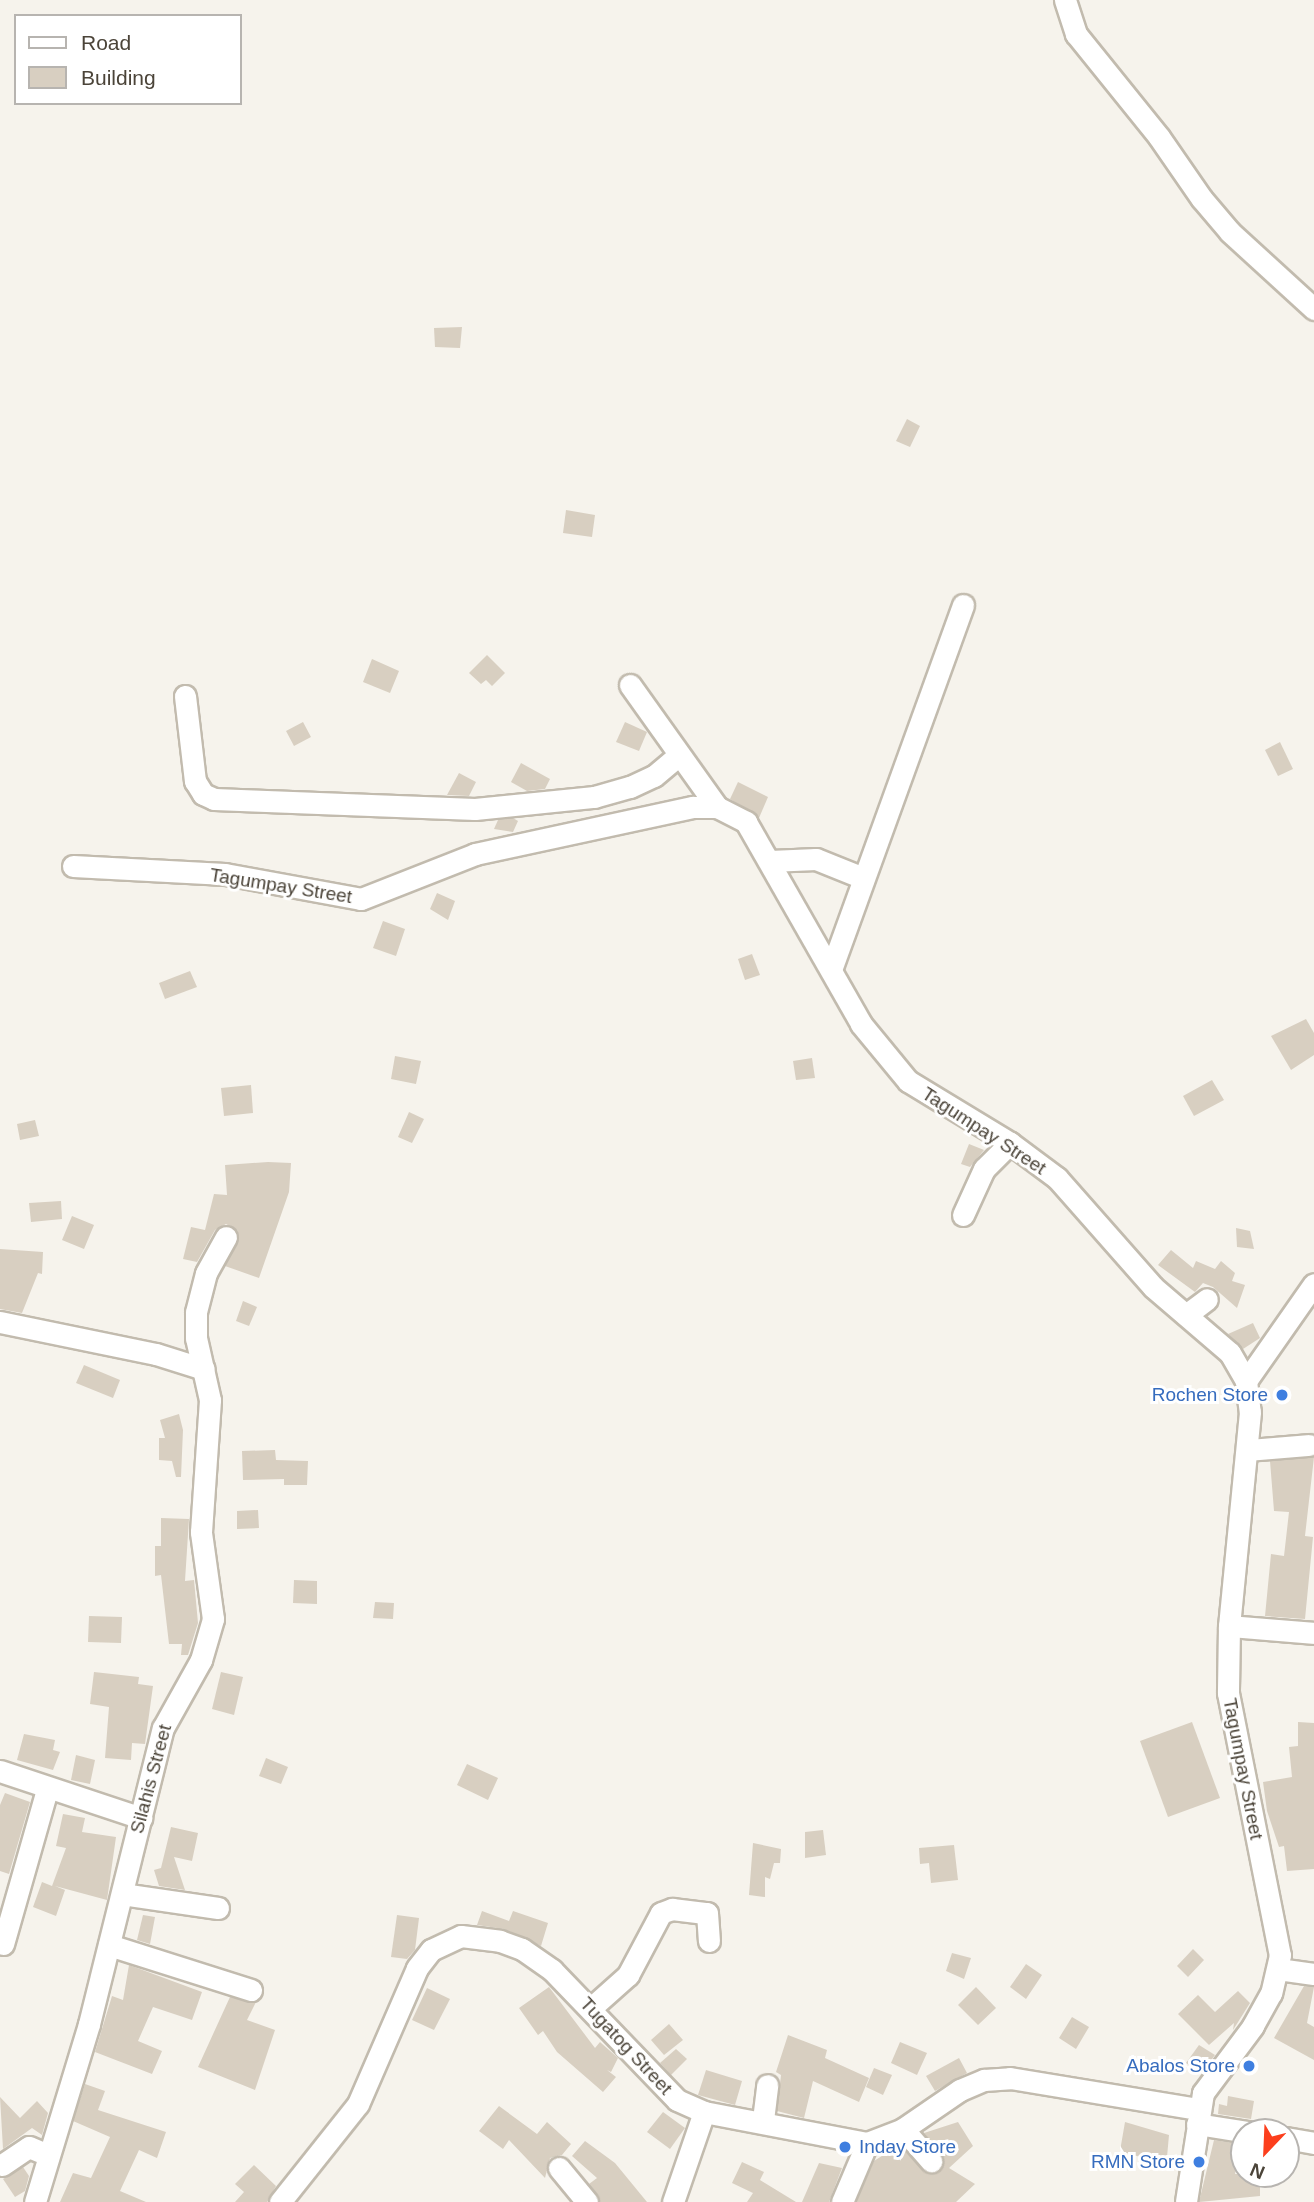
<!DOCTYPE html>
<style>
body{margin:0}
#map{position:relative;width:1314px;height:2202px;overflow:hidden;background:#f6f3ec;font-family:Helvetica,sans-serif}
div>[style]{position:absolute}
.building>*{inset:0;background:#d8cfc1}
.roads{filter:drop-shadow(2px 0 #c2bbae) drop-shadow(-2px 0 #c2bbae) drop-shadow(0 2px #c2bbae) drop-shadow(0 -2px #c2bbae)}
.minor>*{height:21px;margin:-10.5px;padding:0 10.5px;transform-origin:10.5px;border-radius:10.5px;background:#fff}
.dots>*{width:19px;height:19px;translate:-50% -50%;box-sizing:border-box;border:4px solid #fff;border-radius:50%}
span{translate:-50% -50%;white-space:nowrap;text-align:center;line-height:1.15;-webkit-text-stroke:6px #fff;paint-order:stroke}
.street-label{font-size:19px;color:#4b4439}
.shop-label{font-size:19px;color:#366cbe}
.right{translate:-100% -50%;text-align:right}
.left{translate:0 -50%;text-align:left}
.legend{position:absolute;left:14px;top:14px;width:228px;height:91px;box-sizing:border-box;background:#fff;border:2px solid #b7b4b0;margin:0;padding:9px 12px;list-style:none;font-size:21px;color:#4b4439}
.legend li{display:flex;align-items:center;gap:14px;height:35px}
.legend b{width:35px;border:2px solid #b7b4b0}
.north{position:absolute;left:1230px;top:2118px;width:70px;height:70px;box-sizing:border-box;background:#fff;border:2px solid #b7b4b0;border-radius:50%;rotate:203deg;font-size:19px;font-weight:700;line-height:28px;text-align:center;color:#4b4439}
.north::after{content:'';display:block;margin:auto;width:24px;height:32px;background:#fc3f1d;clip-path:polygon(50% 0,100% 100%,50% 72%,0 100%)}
</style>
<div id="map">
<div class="building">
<div style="clip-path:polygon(462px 327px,460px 348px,435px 347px,434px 328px)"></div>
<div style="clip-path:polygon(907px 419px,920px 426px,910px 447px,896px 441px)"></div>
<div style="clip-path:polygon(566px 510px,595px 515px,592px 537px,563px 533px)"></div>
<div style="clip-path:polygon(487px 655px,505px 673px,492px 686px,486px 680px,481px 684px,469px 673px)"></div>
<div style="clip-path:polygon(372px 659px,399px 671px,390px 693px,363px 682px)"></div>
<div style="clip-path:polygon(303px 722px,311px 737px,294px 746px,286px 731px)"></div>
<div style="clip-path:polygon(625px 722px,647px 732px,639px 751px,616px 742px)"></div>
<div style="clip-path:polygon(1280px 742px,1293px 769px,1278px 776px,1265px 750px)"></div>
<div style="clip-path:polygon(521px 763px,550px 779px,545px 789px,527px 791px,511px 782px)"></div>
<div style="clip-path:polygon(459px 773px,476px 782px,469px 796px,447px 795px)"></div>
<div style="clip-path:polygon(738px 782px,768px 797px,759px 818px,730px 799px)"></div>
<div style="clip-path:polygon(513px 818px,518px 821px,513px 832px,494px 829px,498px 820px)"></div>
<div style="clip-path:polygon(437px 893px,455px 901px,448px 920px,430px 909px)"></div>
<div style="clip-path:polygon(383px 921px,405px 929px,396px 956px,373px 948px)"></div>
<div style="clip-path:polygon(752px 954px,760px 975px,745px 980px,738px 959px)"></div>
<div style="clip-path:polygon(190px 971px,197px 987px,165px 999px,159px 983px)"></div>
<div style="clip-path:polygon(1306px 1019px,1314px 1033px,1314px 1055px,1291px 1070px,1271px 1036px)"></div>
<div style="clip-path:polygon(395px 1056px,421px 1061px,416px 1084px,391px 1079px)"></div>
<div style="clip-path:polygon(812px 1058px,815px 1078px,796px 1080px,793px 1061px)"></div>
<div style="clip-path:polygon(1212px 1080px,1224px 1100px,1194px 1116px,1183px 1096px)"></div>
<div style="clip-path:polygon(251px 1085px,253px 1113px,224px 1116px,221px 1088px)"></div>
<div style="clip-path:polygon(409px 1112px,424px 1119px,412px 1143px,398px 1137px)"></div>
<div style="clip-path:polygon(35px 1120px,39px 1136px,20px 1140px,17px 1124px)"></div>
<div style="clip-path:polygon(969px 1144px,984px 1150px,970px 1167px,961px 1164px)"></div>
<div style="clip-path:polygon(268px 1162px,291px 1163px,289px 1192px,259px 1278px,225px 1266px,239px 1237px,237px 1230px,226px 1224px,215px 1230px,197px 1262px,183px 1259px,191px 1227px,205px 1230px,214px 1194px,227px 1195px,225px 1165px)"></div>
<div style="clip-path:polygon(61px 1201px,62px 1219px,31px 1222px,29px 1203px)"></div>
<div style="clip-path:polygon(72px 1216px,94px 1225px,84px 1249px,62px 1240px)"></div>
<div style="clip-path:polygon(1236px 1228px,1250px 1231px,1254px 1249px,1237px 1247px)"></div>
<div style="clip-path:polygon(0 1249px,43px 1252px,42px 1274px,38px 1273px,22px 1313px,0 1309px)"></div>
<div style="clip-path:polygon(1171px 1250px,1193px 1268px,1196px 1261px,1215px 1269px,1221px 1261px,1235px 1273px,1232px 1281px,1245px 1285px,1237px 1308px,1213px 1287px,1203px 1283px,1195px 1292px,1158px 1265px)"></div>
<div style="clip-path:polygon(243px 1301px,257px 1307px,249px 1326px,236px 1321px)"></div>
<div style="clip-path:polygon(1253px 1323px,1260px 1338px,1243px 1349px,1228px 1334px)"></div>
<div style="clip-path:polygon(84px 1365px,120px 1380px,113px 1398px,76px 1383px)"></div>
<div style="clip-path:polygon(179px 1414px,183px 1430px,181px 1477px,176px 1477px,172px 1461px,159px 1460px,159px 1438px,165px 1438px,160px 1420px)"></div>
<div style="clip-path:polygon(275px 1450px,276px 1460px,308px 1461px,307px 1485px,284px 1485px,284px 1479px,243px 1480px,242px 1451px)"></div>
<div style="clip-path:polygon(1314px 1457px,1305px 1536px,1313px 1537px,1305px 1619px,1265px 1616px,1271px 1554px,1284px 1556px,1289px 1512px,1274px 1511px,1270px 1461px)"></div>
<div style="clip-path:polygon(258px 1510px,259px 1528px,237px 1529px,237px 1511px)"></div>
<div style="clip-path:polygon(161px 1518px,189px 1519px,185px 1581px,194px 1580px,198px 1623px,188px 1655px,181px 1655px,182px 1644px,169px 1644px,161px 1575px,155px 1576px,155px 1546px,161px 1546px)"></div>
<div style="clip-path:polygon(294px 1580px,317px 1581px,317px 1604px,293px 1603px)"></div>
<div style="clip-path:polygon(375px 1602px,394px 1603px,393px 1619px,373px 1618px)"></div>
<div style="clip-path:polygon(89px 1616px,122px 1617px,121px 1643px,88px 1642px)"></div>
<div style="clip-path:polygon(94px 1672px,139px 1677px,138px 1684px,153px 1686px,145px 1744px,132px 1743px,131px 1760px,105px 1758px,109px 1707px,90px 1704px)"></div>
<div style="clip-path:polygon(221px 1672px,243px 1677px,234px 1715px,212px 1709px)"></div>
<div style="clip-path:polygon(1192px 1722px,1220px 1798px,1168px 1817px,1140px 1741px)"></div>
<div style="clip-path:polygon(1298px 1722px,1314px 1723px,1314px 1869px,1287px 1871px,1284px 1846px,1279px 1847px,1267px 1811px,1263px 1782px,1292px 1777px,1289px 1747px,1298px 1746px)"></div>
<div style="clip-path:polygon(24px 1734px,55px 1740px,53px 1750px,60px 1752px,53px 1770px,17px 1760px)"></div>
<div style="clip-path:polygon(76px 1755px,95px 1760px,90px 1784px,71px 1780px)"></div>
<div style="clip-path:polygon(266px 1758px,288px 1767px,281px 1784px,259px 1776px)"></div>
<div style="clip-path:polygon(467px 1764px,498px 1778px,488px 1800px,457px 1785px)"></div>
<div style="clip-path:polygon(5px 1793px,30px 1802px,9px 1874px,0 1871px,0 1805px)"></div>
<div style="clip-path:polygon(63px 1814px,85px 1818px,82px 1832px,116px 1837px,107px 1900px,55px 1886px,65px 1890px,56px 1916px,33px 1907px,42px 1882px,52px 1886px,66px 1848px,56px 1846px)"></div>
<div style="clip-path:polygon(171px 1827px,198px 1833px,192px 1861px,174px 1857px,185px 1890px,159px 1886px,154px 1870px,161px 1868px)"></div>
<div style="clip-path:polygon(823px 1830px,826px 1855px,805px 1858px,805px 1832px)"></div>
<div style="clip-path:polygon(753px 1843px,781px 1849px,780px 1863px,774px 1863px,770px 1879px,765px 1877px,765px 1897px,749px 1895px)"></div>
<div style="clip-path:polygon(954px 1845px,958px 1880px,931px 1883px,929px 1863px,920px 1864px,919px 1848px)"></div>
<div style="clip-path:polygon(482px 1911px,509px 1921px,513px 1911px,548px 1923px,541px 1946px,504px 1929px,477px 1925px)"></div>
<div style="clip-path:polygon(143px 1915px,155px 1917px,150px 1944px,137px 1940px)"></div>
<div style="clip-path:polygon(397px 1915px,419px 1918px,415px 1950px,407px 1959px,391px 1957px)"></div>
<div style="clip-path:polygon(1193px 1949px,1204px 1960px,1188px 1977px,1177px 1966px)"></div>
<div style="clip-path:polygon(952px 1953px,971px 1958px,964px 1979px,946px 1971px)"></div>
<div style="clip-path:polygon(1026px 1964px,1042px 1975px,1026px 1999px,1010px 1987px)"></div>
<div style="clip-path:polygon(129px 1965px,202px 1992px,192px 2020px,153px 2007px,138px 2041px,162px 2051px,152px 2074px,95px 2052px,112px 1996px,123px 2000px)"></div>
<div style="clip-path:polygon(1304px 1986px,1314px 1987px,1307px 2023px,1314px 2027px,1314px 2060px,1274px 2038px)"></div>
<div style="clip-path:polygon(549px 1987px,595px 2048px,600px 2042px,618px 2058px,611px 2072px,607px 2070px,616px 2077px,603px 2092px,557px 2052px,543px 2031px,538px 2035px,519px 2008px)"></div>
<div style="clip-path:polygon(976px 1987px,996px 2008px,978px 2025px,958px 2005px)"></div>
<div style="clip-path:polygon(427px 1988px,450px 1999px,434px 2030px,412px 2020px)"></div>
<div style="clip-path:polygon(1238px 1991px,1250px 2003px,1233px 2030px,1234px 2023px,1209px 2045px,1178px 2014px,1198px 1995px,1215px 2012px)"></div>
<div style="clip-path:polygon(230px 1997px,256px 2002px,247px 2020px,275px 2030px,255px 2090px,198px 2067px)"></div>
<div style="clip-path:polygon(1072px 2017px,1089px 2027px,1076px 2049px,1059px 2038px)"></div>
<div style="clip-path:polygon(669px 2024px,683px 2040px,664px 2055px,651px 2040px)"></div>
<div style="clip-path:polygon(788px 2035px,827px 2050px,825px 2058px,869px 2078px,859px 2102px,813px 2081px,804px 2118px,777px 2111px,781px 2075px,776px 2072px)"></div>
<div style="clip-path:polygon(900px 2042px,927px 2053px,917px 2075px,891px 2063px)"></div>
<div style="clip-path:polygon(1199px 2045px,1215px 2055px,1201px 2074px,1186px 2063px)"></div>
<div style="clip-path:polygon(676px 2049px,687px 2059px,671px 2075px,660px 2063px)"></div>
<div style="clip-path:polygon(959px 2058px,967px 2073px,935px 2091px,926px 2076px)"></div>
<div style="clip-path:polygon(874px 2068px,892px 2075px,883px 2095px,866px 2087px)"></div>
<div style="clip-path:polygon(706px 2070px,742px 2081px,735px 2105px,698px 2095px)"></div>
<div style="clip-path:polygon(85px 2084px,105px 2091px,98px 2110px,166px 2132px,157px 2158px,139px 2150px,120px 2191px,146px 2202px,60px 2202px,73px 2173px,91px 2178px,110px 2137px,73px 2121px)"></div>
<div style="clip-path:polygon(1228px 2096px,1254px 2101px,1251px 2119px,1218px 2114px,1219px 2104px,1227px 2106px)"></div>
<div style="clip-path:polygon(0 2097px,20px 2118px,37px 2101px,48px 2113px,42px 2135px,32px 2128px,3px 2149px)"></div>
<div style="clip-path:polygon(499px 2106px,537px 2134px,547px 2122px,571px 2144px,562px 2155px,550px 2158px,545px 2178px,509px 2140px,503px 2149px,479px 2131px)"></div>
<div style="clip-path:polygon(663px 2112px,685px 2128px,670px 2149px,647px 2132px)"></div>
<div style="clip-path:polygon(958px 2122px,973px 2146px,949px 2168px,975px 2184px,956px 2202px,856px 2202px,874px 2161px,899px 2145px,926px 2173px,939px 2171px,944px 2158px,924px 2133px)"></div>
<div style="clip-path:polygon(1125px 2122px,1169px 2135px,1166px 2168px,1146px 2165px,1147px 2159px,1120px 2151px)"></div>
<div style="clip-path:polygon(1214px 2140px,1240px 2144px,1235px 2174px,1260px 2174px,1260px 2196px,1199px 2202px)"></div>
<div style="clip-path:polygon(585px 2141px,615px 2163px,647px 2202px,600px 2202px,589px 2184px,597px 2178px,572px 2156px)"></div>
<div style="clip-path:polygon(742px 2162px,764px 2172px,760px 2180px,796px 2202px,747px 2202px,753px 2193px,732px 2183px)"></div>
<div style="clip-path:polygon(819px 2163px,842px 2168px,829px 2202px,802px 2202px)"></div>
<div style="clip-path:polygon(254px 2165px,276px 2186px,267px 2202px,235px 2202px,244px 2192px,235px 2184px)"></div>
<div style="clip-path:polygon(23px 2167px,29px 2176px,25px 2191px,15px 2197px,3px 2179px)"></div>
</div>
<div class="roads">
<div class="minor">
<div style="left:1065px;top:0;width:36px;rotate:72deg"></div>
<div style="left:1076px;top:34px;width:132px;rotate:51.1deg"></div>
<div style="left:1159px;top:137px;width:75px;rotate:55.3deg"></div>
<div style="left:1202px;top:199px;width:43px;rotate:49.7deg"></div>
<div style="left:1230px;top:232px;width:114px;rotate:42.5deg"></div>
<div style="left:630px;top:685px;width:150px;rotate:54.5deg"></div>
<div style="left:185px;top:696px;width:86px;rotate:83.3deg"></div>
<div style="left:195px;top:781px;width:15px;rotate:58deg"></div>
<div style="left:203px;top:794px;width:12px;rotate:24deg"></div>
<div style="left:214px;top:799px;width:261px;rotate:2.2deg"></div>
<div style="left:475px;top:809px;width:120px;rotate:-5.8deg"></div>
<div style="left:594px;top:797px;width:37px;rotate:-16deg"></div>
<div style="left:630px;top:787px;width:26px;rotate:-25deg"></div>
<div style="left:654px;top:776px;width:33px;rotate:-40deg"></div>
<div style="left:770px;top:861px;width:46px;rotate:-2.5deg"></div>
<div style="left:816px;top:859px;width:51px;rotate:22deg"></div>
<div style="left:73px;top:866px;width:152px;rotate:3deg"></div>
<div style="left:225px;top:874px;width:138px;rotate:10.4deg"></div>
<div style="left:361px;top:899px;width:123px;rotate:-21.5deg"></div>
<div style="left:475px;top:854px;width:223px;rotate:-12.2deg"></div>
<div style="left:693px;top:807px;width:24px"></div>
<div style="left:717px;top:807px;width:33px;rotate:27deg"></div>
<div style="left:746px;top:822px;width:232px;rotate:60.3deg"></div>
<div style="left:861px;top:1024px;width:74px;rotate:50.5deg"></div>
<div style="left:908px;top:1081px;width:119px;rotate:31.3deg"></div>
<div style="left:1010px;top:1143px;width:59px;rotate:36.7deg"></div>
<div style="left:1057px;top:1178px;width:145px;rotate:48.6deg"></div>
<div style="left:1153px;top:1287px;width:101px;rotate:40.6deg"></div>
<div style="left:1230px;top:1353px;width:32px;rotate:60deg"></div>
<div style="left:1246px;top:1381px;width:31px;rotate:83deg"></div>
<div style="left:1250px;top:1412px;width:215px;rotate:95.6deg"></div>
<div style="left:1229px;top:1626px;width:67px;rotate:90.9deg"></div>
<div style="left:1228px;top:1693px;width:267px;rotate:78.8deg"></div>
<div style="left:1280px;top:1955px;width:39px;rotate:103deg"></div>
<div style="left:1271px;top:1993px;width:38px;rotate:119deg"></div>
<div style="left:1253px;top:2026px;width:84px;rotate:126.7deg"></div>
<div style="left:1203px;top:2093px;width:110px;rotate:98.9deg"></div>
<div style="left:832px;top:967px;width:385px;rotate:-70.1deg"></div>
<div style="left:963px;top:1215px;width:51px;rotate:-65.5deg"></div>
<div style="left:984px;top:1169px;width:37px;rotate:-45deg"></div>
<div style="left:1186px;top:1315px;width:26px;rotate:-37deg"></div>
<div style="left:0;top:1322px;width:159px;rotate:11.6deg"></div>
<div style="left:156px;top:1354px;width:50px;rotate:17.4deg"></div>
<div style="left:1246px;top:1381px;width:118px;rotate:-55deg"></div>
<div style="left:1248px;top:1450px;width:61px;rotate:-4.7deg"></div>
<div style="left:1229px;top:1626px;width:85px;rotate:4.7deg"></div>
<div style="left:0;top:1771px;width:149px;rotate:18.4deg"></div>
<div style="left:122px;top:1894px;width:97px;rotate:8.3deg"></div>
<div style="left:3px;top:1944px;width:160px;rotate:-74.1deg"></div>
<div style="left:109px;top:1945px;width:149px;rotate:17.6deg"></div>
<div style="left:1278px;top:1969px;width:36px;rotate:8deg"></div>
<div style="left:591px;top:2008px;width:50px;rotate:-41.7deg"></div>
<div style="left:628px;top:1975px;width:70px;rotate:-62deg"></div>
<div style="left:661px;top:1913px;width:12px;rotate:-20deg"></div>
<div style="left:672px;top:1909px;width:35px;rotate:7deg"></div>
<div style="left:707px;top:1913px;width:28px;rotate:86deg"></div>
<div style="left:763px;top:2120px;width:35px;rotate:-83deg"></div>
<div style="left:1197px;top:2124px;width:52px;rotate:8.9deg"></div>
<div style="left:903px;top:2129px;width:43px;rotate:48.8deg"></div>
<div style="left:1286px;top:2138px;width:28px;rotate:10deg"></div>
<div style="left:2px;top:2165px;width:32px;rotate:-34deg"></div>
<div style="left:29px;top:2147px;width:21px;rotate:23deg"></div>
<div style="left:559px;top:2168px;width:44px;rotate:50.5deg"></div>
<div style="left:35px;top:2202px;width:186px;rotate:-73.1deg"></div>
<div style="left:89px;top:2024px;width:305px;rotate:-76deg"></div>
<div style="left:163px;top:1728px;width:78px;rotate:-60.8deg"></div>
<div style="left:201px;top:1660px;width:43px;rotate:-73.7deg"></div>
<div style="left:213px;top:1619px;width:88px;rotate:-97.9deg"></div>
<div style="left:201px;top:1532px;width:132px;rotate:-86.1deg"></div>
<div style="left:210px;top:1400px;width:64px;rotate:-102.7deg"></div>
<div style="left:196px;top:1338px;width:26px;rotate:-90deg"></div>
<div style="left:196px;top:1312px;width:40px;rotate:-75.6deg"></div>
<div style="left:206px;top:1273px;width:41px;rotate:-60.9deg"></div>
<div style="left:280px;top:2202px;width:125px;rotate:-51.5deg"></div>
<div style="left:358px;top:2104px;width:148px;rotate:-66.5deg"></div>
<div style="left:417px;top:1968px;width:23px;rotate:-52deg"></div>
<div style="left:431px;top:1950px;width:33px;rotate:-25deg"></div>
<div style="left:461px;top:1936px;width:39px;rotate:7deg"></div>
<div style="left:500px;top:1941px;width:23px;rotate:20deg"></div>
<div style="left:522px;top:1949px;width:37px;rotate:35deg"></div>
<div style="left:552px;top:1970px;width:180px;rotate:46.1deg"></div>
<div style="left:677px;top:2100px;width:30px;rotate:24deg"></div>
<div style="left:704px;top:2112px;width:166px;rotate:10.8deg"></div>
<div style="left:867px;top:2143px;width:39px;rotate:-21deg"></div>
<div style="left:903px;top:2129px;width:69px;rotate:-34.4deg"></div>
<div style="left:960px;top:2090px;width:26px;rotate:-23deg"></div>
<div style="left:984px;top:2080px;width:26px;rotate:-4deg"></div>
<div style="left:1010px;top:2078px;width:191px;rotate:9.4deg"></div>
<div style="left:673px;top:2202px;width:95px;rotate:-71deg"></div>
<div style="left:842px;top:2202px;width:64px;rotate:-67deg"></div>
</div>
</div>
<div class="dots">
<div style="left:1282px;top:1395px;background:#3f7fe0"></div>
<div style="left:1249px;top:2066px;background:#3f7fe0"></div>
<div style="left:845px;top:2147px;background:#3f7fe0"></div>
<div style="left:1199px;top:2162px;background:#3f7fe0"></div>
</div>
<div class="street-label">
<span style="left:281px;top:886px;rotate:9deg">Tagumpay Street</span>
<span style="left:984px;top:1131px;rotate:33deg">Tagumpay Street</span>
<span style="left:1243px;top:1769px;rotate:79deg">Tagumpay Street</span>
<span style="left:151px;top:1779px;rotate:-75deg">Silahis Street</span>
<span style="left:626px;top:2046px;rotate:47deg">Tugatog Street</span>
</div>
<div class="shop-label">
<span class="right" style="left:1268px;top:1395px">Rochen Store</span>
<span class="right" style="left:1235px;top:2066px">Abalos Store</span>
<span class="left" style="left:859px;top:2147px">Inday Store</span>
<span class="right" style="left:1185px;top:2162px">RMN Store</span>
</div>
<ul class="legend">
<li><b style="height:9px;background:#fff"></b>Road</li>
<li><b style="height:19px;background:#d8cfc1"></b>Building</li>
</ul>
<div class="north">N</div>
</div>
